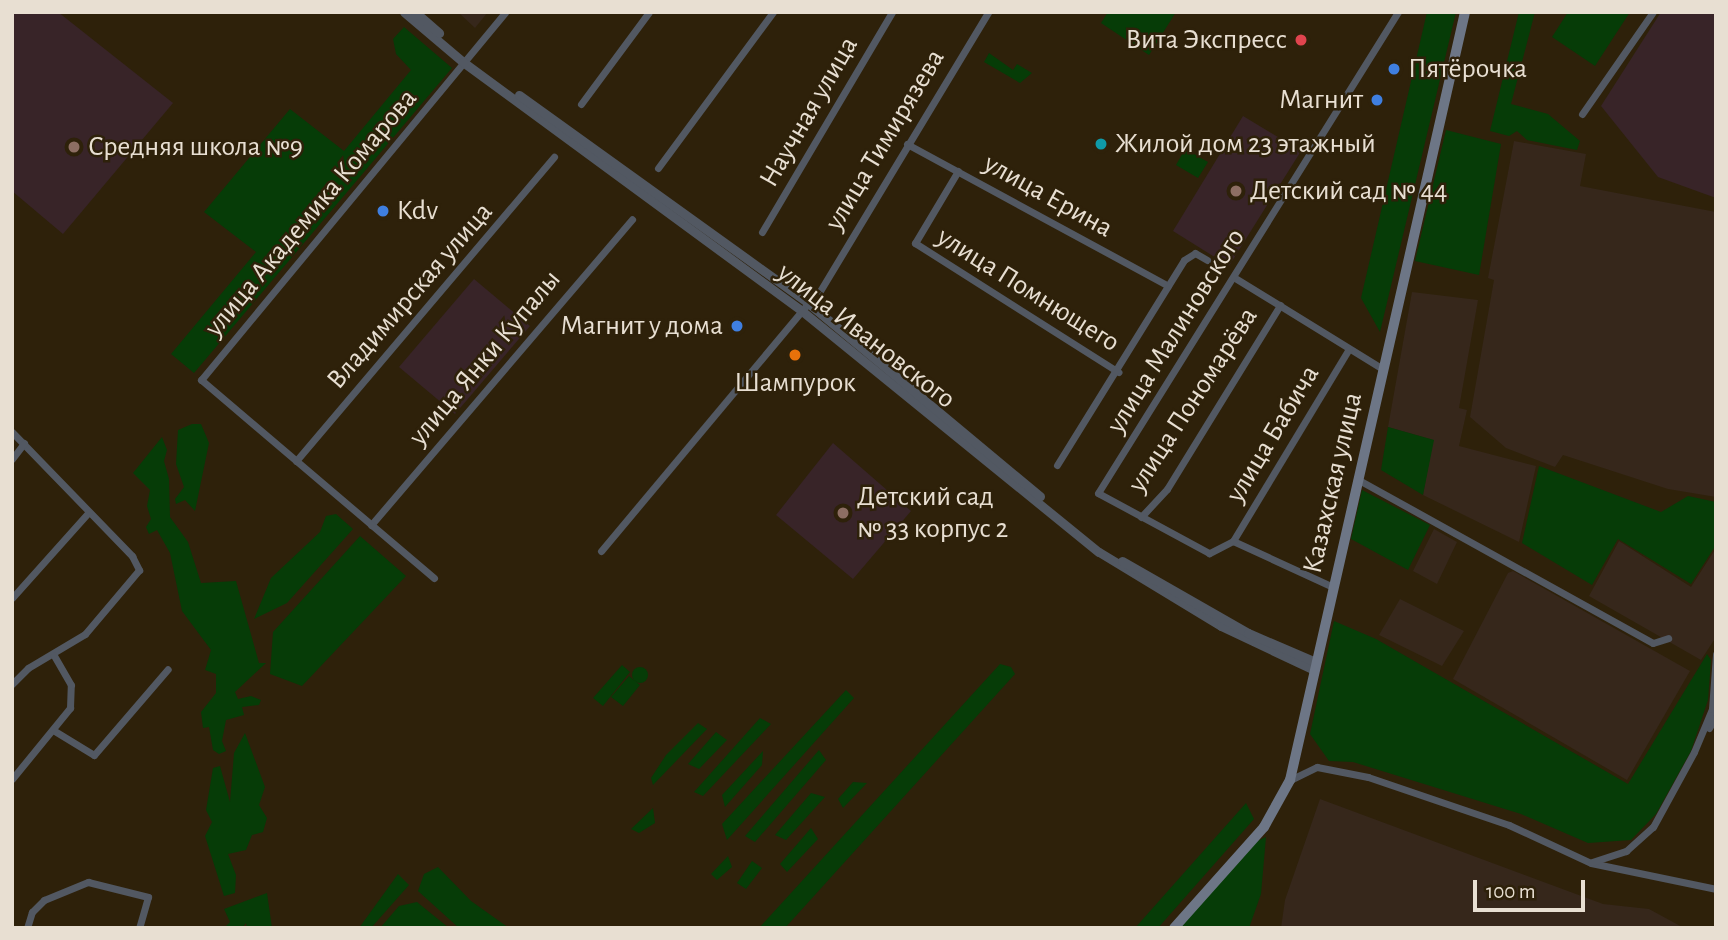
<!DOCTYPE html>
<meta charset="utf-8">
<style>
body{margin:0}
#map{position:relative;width:1728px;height:940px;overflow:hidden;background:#2e210a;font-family:"Alegreya Sans",sans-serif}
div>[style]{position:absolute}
.industrial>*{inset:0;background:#36271b}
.education>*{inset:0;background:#382428}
.green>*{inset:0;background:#063c07}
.round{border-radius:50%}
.minor>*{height:7px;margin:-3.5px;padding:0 3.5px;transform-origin:3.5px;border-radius:3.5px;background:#525862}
.tertiary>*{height:9px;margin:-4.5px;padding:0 4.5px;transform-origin:4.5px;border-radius:4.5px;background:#525862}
.secondary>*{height:10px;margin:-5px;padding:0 5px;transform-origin:5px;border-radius:5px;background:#6d7686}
.dots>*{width:19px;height:19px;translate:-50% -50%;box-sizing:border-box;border:4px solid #2e210a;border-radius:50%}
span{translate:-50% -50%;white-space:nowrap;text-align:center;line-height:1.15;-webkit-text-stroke:5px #2e210a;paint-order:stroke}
.poi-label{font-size:28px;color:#e8dfd2}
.right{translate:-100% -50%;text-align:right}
.left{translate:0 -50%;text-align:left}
.street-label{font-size:28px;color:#e8dfd2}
.frame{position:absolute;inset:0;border:14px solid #e8dfd2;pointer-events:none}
.scale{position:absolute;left:1473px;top:880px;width:112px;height:32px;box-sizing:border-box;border:4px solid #e8dfd2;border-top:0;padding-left:9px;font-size:21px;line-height:24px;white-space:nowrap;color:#e8dfd2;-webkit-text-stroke:5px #2e210a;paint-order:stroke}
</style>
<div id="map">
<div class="industrial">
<div style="clip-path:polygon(458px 12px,488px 12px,475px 28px)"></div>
<div style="clip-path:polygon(1514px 141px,1586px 154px,1580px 186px,1716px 212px,1716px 497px,1668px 489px,1563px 455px,1555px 467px,1506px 448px,1470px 417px,1494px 280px,1488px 278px)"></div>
<div style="clip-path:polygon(1412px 292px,1478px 300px,1459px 408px,1467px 410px,1459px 446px,1536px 466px,1519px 542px,1423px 495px,1433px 440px,1388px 427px)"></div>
<div style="clip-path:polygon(1434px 529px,1457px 542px,1437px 584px,1413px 571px)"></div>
<div style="clip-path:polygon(1619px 541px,1691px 587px,1716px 548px,1716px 637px,1701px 660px,1589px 596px)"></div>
<div style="clip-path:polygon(1513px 571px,1690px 671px,1627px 780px,1453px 679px,1508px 573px)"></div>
<div style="clip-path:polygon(1400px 599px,1464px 631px,1442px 666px,1379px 635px)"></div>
<div style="clip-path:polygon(1320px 799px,1603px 904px,1649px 909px,1684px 928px,1281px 928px,1285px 900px)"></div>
</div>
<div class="education">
<div style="clip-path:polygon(12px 12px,58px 12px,173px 103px,63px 234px,12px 191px)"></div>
<div style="clip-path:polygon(1661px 12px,1716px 12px,1716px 198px,1658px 177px,1601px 106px)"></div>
<div style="clip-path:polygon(1243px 116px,1301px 151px,1229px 266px,1173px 231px)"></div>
<div style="clip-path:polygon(474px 279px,530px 326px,455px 414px,399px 367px)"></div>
<div style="clip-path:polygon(833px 443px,911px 511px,853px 579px,776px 515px)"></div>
</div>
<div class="green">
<div style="clip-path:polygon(1108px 12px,1176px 12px,1149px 55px,1101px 23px)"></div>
<div style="clip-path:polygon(1427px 12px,1456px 12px,1380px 332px,1361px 298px)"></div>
<div style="clip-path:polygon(1519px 12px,1535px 12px,1511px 104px,1548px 114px,1580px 141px,1577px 150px,1527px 140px,1517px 131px,1509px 136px,1490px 131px)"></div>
<div style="clip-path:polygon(1568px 12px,1630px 12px,1595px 66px,1552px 37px)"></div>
<div style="clip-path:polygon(404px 27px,452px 68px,194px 373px,171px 354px,256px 252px,204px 212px,290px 109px,344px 151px,411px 70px,396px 54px,393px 39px)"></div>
<div style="clip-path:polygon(989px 53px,1013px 70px,1017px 64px,1032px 73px,1020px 83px,984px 62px)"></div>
<div style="clip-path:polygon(1446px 130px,1501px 144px,1479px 275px,1415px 261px)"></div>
<div style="clip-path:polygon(1185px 149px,1208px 162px,1198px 178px,1176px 165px)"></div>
<div style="clip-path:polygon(192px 424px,201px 424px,209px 443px,195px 511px,185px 500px,176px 504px,175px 499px,184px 487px,176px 464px,178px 430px)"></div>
<div style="clip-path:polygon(1388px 427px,1434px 440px,1423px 495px,1381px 470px)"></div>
<div style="clip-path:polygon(162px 437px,167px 450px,164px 461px,169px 479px,170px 517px,188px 542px,201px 583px,236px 581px,259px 663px,266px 663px,235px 692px,238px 699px,251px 696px,261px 700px,259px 705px,242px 707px,244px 715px,226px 720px,222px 741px,226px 751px,219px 754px,213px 750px,209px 727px,203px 728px,201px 712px,216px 693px,216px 674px,205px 670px,211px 650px,182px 611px,170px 553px,157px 530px,149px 534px,146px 527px,151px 519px,147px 506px,150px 490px,133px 473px)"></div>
<div style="clip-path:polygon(1539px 466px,1661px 512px,1688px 496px,1716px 502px,1716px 545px,1691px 584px,1618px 539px,1592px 585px,1522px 543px)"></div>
<div style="clip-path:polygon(1362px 490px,1430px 525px,1408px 570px,1351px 539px)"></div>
<div style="clip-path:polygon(336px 514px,353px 529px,287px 603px,254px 619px,271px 578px,320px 532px,326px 516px)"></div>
<div style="clip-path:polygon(360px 536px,406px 576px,302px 686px,270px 674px,273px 632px)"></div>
<div style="clip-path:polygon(1334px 621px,1376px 639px,1628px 784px,1707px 654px,1711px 660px,1708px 700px,1691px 751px,1656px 814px,1631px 840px,1588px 843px,1521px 814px,1353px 762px,1329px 761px,1310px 734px)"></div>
<div style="clip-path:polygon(1000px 664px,1011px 667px,1015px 674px,785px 928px,759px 928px)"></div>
<div style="clip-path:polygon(622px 665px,630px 672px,603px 706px,593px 698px)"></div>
<div class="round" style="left:632px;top:667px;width:16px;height:16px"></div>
<div style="clip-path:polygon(629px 676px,640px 685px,623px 706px,611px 697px)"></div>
<div style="clip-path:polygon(846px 690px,854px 698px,727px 840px,722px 824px)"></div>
<div style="clip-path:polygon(760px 718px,771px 724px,703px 796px,694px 792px)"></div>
<div style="clip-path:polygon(698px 723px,707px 729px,653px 785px,651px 778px,666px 755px)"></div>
<div style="clip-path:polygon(716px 732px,727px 740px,699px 769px,688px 764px)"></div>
<div style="clip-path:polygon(245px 733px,265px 787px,259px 805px,267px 818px,263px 832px,252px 835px,246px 850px,228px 854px,236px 875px,235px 893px,224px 896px,205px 836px,212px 822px,206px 810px,213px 768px,220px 766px,230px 802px,234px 753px)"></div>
<div style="clip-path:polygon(819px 750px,826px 760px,755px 842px,745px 836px)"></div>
<div style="clip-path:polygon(763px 751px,762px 765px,725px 807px,722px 795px)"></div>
<div style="clip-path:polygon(853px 782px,867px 783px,843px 808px,838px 799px)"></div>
<div style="clip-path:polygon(811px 793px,825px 797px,786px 840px,775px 835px)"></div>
<div style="clip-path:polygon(1246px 803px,1254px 819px,1158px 928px,1135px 928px)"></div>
<div style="clip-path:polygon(653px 808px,655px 823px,639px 833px,631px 829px)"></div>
<div style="clip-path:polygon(811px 828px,818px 839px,787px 872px,780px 864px)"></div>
<div style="clip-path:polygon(1266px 837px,1261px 894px,1249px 928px,1178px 928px,1255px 842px)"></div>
<div style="clip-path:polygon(728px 856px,732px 867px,717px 880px,711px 874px)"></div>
<div style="clip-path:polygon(752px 861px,762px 868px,746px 889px,737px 883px)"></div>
<div style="clip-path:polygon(438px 867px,471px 901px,509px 928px,459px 928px,418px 891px,424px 874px)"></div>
<div style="clip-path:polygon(398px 874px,409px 885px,371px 928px,359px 928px)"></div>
<div style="clip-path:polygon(267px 893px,272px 928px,247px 928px,246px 923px,242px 928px,224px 928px,230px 922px,224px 909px)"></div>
<div style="clip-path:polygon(417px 902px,449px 928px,380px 928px,399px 906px)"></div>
</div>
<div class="minor">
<div style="left:581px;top:104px;width:114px;rotate:-53.5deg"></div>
<div style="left:1582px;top:114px;width:124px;rotate:-55.2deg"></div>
<div style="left:907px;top:144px;width:297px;rotate:28.5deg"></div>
<div style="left:658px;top:168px;width:194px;rotate:-53.6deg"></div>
<div style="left:958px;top:171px;width:84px;rotate:120.8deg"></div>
<div style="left:915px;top:243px;width:241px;rotate:32.4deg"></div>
<div style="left:762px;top:232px;width:256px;rotate:-59.4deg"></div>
<div style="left:1235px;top:278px;width:174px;rotate:31.6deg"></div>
<div style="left:820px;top:291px;width:326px;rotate:-58.9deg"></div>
<div style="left:12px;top:432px;width:173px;rotate:45.9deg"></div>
<div style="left:132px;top:556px;width:16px;rotate:63deg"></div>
<div style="left:139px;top:570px;width:84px;rotate:130.2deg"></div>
<div style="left:85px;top:634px;width:66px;rotate:149.2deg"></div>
<div style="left:28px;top:668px;width:23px;rotate:135deg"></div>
<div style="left:12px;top:459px;width:20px;rotate:-53deg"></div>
<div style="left:296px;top:461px;width:399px;rotate:-49.7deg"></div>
<div style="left:1057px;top:465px;width:241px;rotate:-58.2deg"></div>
<div style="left:1184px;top:260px;width:13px;rotate:-32deg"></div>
<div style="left:1195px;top:253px;width:14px;rotate:30deg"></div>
<div style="left:1357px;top:479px;width:338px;rotate:29deg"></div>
<div style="left:1653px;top:643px;width:16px;rotate:-18deg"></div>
<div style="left:1141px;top:517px;width:38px;rotate:-47deg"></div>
<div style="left:1167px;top:489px;width:216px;rotate:-58.4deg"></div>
<div style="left:371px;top:525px;width:402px;rotate:-49.5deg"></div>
<div style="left:1233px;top:541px;width:224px;rotate:-58.9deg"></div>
<div style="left:601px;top:551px;width:323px;rotate:-50.1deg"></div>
<div style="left:434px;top:578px;width:306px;rotate:-139.6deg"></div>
<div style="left:201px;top:380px;width:477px;rotate:-50.4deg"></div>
<div style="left:1333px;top:587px;width:110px;rotate:-155.3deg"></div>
<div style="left:1233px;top:541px;width:27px;rotate:153deg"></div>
<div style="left:1209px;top:553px;width:126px;rotate:-151.6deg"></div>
<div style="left:1098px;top:493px;width:567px;rotate:-58.05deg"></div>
<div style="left:12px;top:598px;width:115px;rotate:-48.2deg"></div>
<div style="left:1709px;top:728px;width:14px;rotate:-60deg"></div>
<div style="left:53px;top:730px;width:48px;rotate:31.4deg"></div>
<div style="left:94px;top:755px;width:113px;rotate:-49.3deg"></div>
<div style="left:12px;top:779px;width:92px;rotate:-50.8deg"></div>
<div style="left:70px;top:708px;width:23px;rotate:-88deg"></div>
<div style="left:71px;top:685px;width:34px;rotate:-120deg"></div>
<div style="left:1290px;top:780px;width:30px;rotate:-26deg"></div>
<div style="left:1317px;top:767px;width:52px;rotate:11.1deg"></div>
<div style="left:1368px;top:777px;width:149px;rotate:18.8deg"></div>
<div style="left:1509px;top:825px;width:90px;rotate:24.9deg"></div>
<div style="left:1591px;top:863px;width:128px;rotate:11.7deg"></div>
<div style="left:1592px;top:862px;width:36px;rotate:-18deg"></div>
<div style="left:1626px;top:851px;width:36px;rotate:-42deg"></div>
<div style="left:1653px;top:827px;width:85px;rotate:-61.3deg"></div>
<div style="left:1694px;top:752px;width:47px;rotate:-67.3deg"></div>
<div style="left:1712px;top:709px;width:55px;rotate:-85.8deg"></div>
<div style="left:27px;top:928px;width:17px;rotate:-73deg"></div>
<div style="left:32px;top:912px;width:17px;rotate:-45deg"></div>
<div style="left:44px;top:900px;width:48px;rotate:-22.2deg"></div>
<div style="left:88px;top:882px;width:62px;rotate:14deg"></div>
<div style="left:148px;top:897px;width:32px;rotate:106deg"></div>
</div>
<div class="tertiary">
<div style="left:404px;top:12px;width:77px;rotate:40.3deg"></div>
<div style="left:463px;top:62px;width:421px;rotate:36.3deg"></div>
<div style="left:802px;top:311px;width:382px;rotate:39.1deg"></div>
<div style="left:1099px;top:552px;width:143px;rotate:31.2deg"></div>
<div style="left:1221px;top:626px;width:103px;rotate:25.3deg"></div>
<div style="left:415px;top:12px;width:32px;rotate:41deg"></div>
<div style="left:519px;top:95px;width:356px;rotate:35.7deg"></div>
<div style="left:808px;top:303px;width:302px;rotate:39.8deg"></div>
<div style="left:1122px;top:561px;width:145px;rotate:29.7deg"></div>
<div style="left:1248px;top:633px;width:74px;rotate:23.1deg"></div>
</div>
<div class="secondary">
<div style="left:1174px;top:928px;width:135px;rotate:-48.3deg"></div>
<div style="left:1264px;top:827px;width:54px;rotate:-61deg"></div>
<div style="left:1290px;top:780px;width:788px;rotate:-77.16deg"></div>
</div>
<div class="dots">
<div style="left:1301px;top:40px;background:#e0444e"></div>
<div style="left:1394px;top:69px;background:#3f7fe0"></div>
<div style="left:1377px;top:100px;background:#3f7fe0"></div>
<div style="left:1101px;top:144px;background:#0f9aa8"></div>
<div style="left:74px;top:147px;background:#8d6e63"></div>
<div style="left:1236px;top:191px;background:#8d6e63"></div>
<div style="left:383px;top:211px;background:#3f7fe0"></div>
<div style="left:737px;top:326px;background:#3f7fe0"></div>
<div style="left:795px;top:355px;background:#e8710a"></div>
<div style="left:843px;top:513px;background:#8d6e63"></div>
</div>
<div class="poi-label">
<span class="right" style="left:1287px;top:40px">Вита Экспресс</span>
<span class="left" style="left:1408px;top:69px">Пятёрочка</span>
<span class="right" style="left:1363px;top:100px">Магнит</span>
<span class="left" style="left:1115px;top:144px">Жилой дом 23 этажный</span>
<span class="left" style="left:88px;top:147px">Средняя школа №9</span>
<span class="left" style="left:1250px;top:191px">Детский сад № 44</span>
<span class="left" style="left:397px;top:211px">Kdv</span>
<span class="right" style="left:723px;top:326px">Магнит у дома</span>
<span style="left:795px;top:383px">Шампурок</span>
<span class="left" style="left:857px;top:513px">Детский сад<br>№ 33 корпус 2</span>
</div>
<div class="street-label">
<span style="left:809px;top:112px;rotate:-60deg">Научная улица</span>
<span style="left:885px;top:140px;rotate:-59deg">улица Тимирязева</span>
<span style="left:1048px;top:196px;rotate:29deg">улица Ерина</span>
<span style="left:311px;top:213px;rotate:-50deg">улица Академика Комарова</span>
<span style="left:1028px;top:290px;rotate:32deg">улица Помнющего</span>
<span style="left:410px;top:296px;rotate:-49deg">Владимирская улица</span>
<span style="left:1176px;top:331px;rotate:-58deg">улица Малиновского</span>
<span style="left:866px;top:336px;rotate:38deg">улица Ивановского</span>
<span style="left:485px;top:358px;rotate:-50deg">улица Янки Купалы</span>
<span style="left:1193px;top:400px;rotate:-57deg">улица Пономарёва</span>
<span style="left:1273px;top:434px;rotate:-59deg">улица Бабича</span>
<span style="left:1333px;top:483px;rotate:-77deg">Казахская улица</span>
</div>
<div class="frame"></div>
<div class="scale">100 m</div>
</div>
